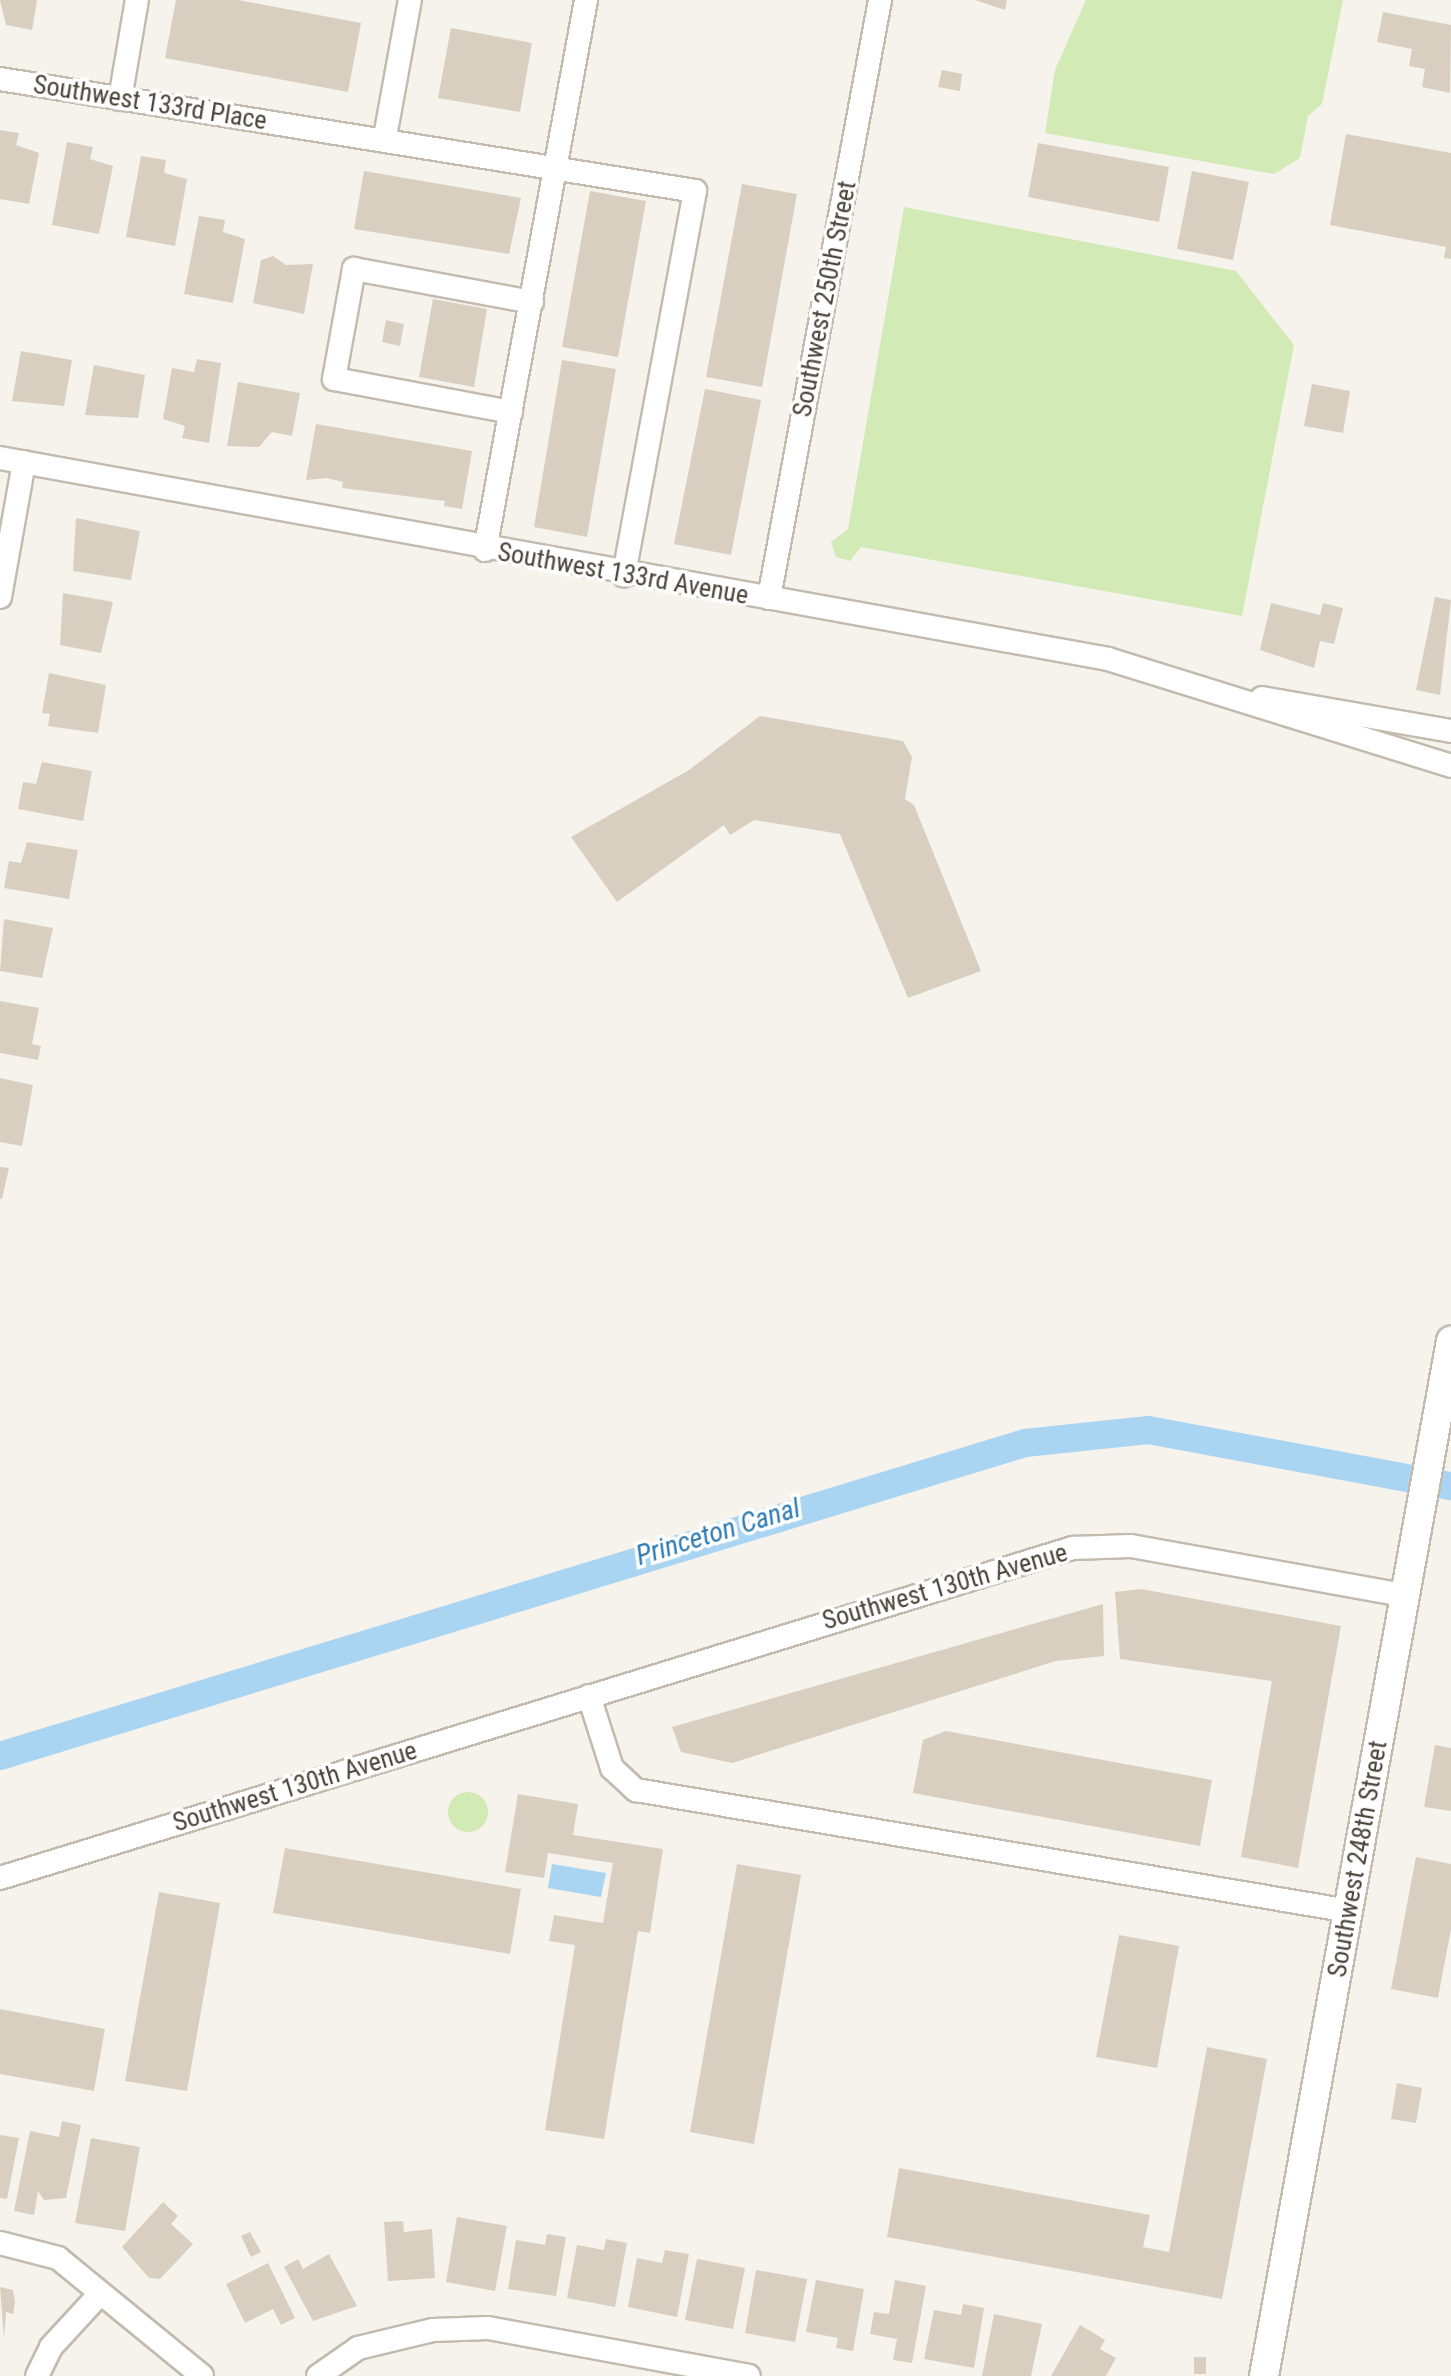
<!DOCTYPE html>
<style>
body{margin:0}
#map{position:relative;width:1451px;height:2376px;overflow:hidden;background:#f6f3ec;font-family:"Roboto Condensed",sans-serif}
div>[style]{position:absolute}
.green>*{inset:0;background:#d2eab5}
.round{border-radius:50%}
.water>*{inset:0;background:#a9d4f2}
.canal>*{height:28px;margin:-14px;padding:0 14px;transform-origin:14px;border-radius:14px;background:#a9d4f2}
.building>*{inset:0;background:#d8cfc1}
.roads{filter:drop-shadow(2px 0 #c2bbae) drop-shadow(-2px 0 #c2bbae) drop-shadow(0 2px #c2bbae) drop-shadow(0 -2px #c2bbae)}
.minor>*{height:22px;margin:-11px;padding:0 11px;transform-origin:11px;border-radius:11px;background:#fff}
.tertiary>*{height:28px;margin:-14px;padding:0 14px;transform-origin:14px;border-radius:14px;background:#fff}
span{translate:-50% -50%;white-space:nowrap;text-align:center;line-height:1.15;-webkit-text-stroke:7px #fff;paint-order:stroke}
.street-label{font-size:26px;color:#4b4439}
.water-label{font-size:28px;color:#2e7ab2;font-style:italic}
</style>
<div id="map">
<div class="green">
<div style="clip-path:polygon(1086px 0,1343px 0,1322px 104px,1308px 116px,1300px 158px,1274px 174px,1045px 133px,1055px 70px)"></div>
<div style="clip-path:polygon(904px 207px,1236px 271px,1294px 345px,1242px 616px,861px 547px,850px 561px,836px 557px,831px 542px,848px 529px)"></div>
<div class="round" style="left:448px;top:1792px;width:40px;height:40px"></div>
</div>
<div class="water">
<div style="clip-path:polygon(552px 1864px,606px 1873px,601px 1897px,548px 1888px)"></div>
</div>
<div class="canal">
<div style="left:0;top:1756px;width:1072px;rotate:-16.98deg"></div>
<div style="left:1025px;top:1443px;width:124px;rotate:-6deg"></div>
<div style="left:1148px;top:1430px;width:308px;rotate:10.5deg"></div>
</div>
<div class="building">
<div style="clip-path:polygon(0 0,37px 0,32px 30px,6px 25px)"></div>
<div style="clip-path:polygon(176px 0,238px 0,361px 23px,348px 92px,165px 58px)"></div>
<div style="clip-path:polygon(975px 0,1007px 0,1005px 10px)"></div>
<div style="clip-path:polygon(1383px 12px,1451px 25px,1450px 93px,1422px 87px,1425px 69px,1409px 66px,1412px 49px,1377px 42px)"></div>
<div style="clip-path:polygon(451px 28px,532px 43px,520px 112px,438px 98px)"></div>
<div style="clip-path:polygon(942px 70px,962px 74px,960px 91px,938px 87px)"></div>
<div style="clip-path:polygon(0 130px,19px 133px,16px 145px,39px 153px,29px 204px,0 199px)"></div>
<div style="clip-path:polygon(1346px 134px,1451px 153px,1451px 259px,1444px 258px,1446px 247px,1330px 225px)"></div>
<div style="clip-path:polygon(67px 142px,93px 147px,90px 159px,113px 166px,99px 234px,52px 225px)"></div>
<div style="clip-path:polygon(1038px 143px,1169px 167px,1159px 222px,1028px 197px)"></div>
<div style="clip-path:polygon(141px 156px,166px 160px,164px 173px,187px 179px,175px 246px,126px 237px)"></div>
<div style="clip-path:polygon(364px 171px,521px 198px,509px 254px,354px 229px)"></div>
<div style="clip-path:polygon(1192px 171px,1249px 182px,1233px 260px,1177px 249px)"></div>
<div style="clip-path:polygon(742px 184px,797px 194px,762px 387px,706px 377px)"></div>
<div style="clip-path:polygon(590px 191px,646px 201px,618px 357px,562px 347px)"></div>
<div style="clip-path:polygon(199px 216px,225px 220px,223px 232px,245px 239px,233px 303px,184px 294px)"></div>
<div style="clip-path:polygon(273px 256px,286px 265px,313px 264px,304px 314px,253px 303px,261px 260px)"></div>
<div style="clip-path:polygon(433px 299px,487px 309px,474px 387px,419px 377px)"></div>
<div style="clip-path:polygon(386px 320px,404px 324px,400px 346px,382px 342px)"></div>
<div style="clip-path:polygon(21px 351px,72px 360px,64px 406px,12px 401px)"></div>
<div style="clip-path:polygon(197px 359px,221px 363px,209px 443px,182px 438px,185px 426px,163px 419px,172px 368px,194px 372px)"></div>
<div style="clip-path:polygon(562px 360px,616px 369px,587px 537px,534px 527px)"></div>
<div style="clip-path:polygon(94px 365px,145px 375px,138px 418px,85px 415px)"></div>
<div style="clip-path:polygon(238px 382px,300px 393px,292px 436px,272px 432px,259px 447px,227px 446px)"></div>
<div style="clip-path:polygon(1312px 384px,1350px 391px,1343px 433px,1304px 426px)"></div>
<div style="clip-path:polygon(705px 389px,761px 400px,731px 555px,674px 544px)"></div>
<div style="clip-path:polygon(316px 424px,472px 451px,462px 509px,444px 506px,445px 501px,342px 488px,343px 482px,327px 478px,306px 480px)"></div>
<div style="clip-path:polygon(76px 518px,140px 531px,131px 580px,73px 571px)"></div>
<div style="clip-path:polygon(63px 593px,113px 602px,101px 653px,60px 645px)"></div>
<div style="clip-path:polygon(1435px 597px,1451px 600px,1440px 695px,1416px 690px)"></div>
<div style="clip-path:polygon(1271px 603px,1320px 615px,1323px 603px,1343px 608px,1334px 644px,1320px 641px,1314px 668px,1260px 650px)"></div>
<div style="clip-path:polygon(49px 673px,106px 685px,98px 733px,48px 726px,50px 714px,42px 713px)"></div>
<div style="clip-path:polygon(760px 716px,903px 741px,912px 757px,905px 799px,914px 805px,981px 971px,908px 998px,840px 834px,754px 820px,730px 835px,724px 825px,617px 902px,571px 837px,689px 770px)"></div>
<div style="clip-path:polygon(42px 762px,92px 771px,83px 821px,18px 809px,23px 782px,36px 784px)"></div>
<div style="clip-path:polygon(27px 842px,78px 850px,69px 899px,4px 888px,9px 861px,21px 863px)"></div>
<div style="clip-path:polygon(4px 919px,53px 928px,42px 978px,0 971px)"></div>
<div style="clip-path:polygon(0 1001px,39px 1008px,32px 1044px,41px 1046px,38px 1060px,0 1053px)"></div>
<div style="clip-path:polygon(0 1078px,33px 1085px,22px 1146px,0 1142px)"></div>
<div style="clip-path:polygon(0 1167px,9px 1168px,2px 1199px,0 1199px)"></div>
<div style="clip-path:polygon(1141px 1589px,1341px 1626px,1298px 1868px,1241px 1857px,1272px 1681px,1120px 1659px,1115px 1592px)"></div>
<div style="clip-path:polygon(1103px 1604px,1104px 1656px,1056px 1661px,732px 1763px,681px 1752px,672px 1727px)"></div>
<div style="clip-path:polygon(946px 1731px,1212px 1780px,1200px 1846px,913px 1793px,923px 1740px)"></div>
<div style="clip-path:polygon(1435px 1745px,1451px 1748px,1451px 1811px,1424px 1807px)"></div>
<div style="clip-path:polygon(518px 1794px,578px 1804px,573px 1835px,663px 1849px,650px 1933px,638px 1931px,604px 2139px,545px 2130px,575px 1945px,549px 1941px,554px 1915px,603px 1923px,613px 1863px,548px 1853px,544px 1878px,505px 1872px)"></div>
<div style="clip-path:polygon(285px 1848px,521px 1889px,510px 1954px,273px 1913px)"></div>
<div style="clip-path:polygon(1416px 1857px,1451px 1864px,1451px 1929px,1438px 1998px,1391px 1989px)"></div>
<div style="clip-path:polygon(737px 1864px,801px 1875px,754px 2144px,690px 2132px)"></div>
<div style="clip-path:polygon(159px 1892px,220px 1903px,187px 2091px,125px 2081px)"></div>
<div style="clip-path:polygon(1119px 1935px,1179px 1946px,1157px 2068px,1096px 2057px)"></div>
<div style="clip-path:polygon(0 2009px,105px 2029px,94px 2091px,0 2074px)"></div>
<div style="clip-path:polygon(1207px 2047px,1267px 2059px,1222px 2299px,887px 2237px,899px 2168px,1150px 2215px,1143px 2247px,1169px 2252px)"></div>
<div style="clip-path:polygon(1397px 2083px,1422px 2088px,1416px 2123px,1391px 2119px)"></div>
<div style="clip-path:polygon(62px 2121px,81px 2125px,66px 2198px,44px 2200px,38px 2191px,34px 2215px,14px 2211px,30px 2131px,59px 2137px)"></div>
<div style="clip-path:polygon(0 2135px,19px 2138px,7px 2199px,0 2198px)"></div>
<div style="clip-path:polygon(91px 2138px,140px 2147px,125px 2231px,75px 2223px)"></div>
<div style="clip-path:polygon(163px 2202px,178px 2216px,171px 2224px,193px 2244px,160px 2279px,149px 2278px,122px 2247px)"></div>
<div style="clip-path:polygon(457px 2217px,507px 2226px,495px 2291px,446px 2282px)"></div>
<div style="clip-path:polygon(403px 2221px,404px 2232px,432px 2229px,435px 2278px,388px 2281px,384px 2222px)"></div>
<div style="clip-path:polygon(250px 2232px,261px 2252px,251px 2257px,241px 2236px)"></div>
<div style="clip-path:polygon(547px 2234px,566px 2237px,556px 2296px,508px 2289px,516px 2240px,545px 2245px)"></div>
<div style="clip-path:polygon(606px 2239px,627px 2243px,615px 2307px,567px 2298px,577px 2245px,604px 2250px)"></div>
<div style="clip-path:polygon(665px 2250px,689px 2254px,677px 2317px,628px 2307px,637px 2258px,662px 2263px)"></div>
<div style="clip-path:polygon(329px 2254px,357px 2306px,313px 2321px,284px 2267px,298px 2259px,303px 2269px)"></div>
<div style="clip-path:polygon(697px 2259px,745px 2268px,733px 2329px,685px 2320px)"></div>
<div style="clip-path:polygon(268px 2263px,295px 2318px,281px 2325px,273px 2309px,245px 2323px,226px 2284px)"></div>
<div style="clip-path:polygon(756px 2270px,807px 2279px,795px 2342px,745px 2333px)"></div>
<div style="clip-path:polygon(816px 2280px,864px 2289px,853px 2351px,836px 2348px,838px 2338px,806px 2332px)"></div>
<div style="clip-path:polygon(895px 2280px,926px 2286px,912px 2363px,893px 2360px,897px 2339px,870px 2334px,874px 2312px,889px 2314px)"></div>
<div style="clip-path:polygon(0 2287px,13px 2290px,15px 2302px,13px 2314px,6px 2312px,4px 2339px)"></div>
<div style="clip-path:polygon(963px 2304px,984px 2308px,974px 2368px,924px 2359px,934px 2310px,961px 2315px)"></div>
<div style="clip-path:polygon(994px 2314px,1042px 2324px,1031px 2376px,982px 2376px)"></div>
<div style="clip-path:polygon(1080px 2325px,1105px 2340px,1100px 2349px,1116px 2358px,1106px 2376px,1051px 2376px)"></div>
<div style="clip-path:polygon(1194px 2357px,1206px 2357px,1206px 2374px,1194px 2374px)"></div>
</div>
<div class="roads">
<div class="minor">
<div style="left:0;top:79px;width:704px;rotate:9.15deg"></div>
<div style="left:695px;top:191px;width:391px;rotate:100.5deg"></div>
<div style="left:120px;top:99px;width:100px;rotate:-80.3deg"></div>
<div style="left:385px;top:137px;width:139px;rotate:-79.7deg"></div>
<div style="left:511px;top:412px;width:180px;rotate:-169.4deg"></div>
<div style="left:334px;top:379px;width:112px;rotate:-79.7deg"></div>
<div style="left:354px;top:269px;width:181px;rotate:10.5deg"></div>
<div style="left:0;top:458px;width:1126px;rotate:10.28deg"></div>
<div style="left:1108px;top:659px;width:359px;rotate:17.3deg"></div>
<div style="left:485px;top:550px;width:559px;rotate:-79.59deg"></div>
<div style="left:0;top:597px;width:137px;rotate:-79.9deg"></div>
<div style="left:769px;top:598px;width:608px;rotate:-79.48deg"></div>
<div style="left:1262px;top:698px;width:192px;rotate:9.9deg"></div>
<div style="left:589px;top:1696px;width:76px;rotate:72.3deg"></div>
<div style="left:612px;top:1768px;width:33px;rotate:43deg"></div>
<div style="left:636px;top:1790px;width:723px;rotate:9.63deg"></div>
<div style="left:0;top:1878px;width:1123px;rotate:-17.1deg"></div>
<div style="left:1073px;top:1548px;width:58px;rotate:-2deg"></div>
<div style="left:1131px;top:1546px;width:277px;rotate:10.2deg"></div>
<div style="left:0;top:2243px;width:60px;rotate:14.5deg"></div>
<div style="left:58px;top:2258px;width:186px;rotate:39.3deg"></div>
<div style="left:37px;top:2376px;width:32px;rotate:-64deg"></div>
<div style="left:51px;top:2347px;width:71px;rotate:-47.3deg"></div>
<div style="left:318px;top:2376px;width:49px;rotate:-35deg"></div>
<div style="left:358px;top:2348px;width:77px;rotate:-13.5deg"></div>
<div style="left:433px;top:2330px;width:55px;rotate:-2.1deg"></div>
<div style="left:488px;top:2328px;width:265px;rotate:10.4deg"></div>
</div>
<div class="tertiary">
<div style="left:1264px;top:2376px;width:1052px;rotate:-79.76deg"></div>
</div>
</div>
<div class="street-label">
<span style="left:150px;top:103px;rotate:9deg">Southwest 133rd Place</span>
<span style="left:825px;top:299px;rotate:-79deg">Southwest 250th Street</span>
<span style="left:623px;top:574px;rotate:10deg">Southwest 133rd Avenue</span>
<span style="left:945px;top:1587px;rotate:-16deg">Southwest 130th Avenue</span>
<span style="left:295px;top:1787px;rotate:-17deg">Southwest 130th Avenue</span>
<span style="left:1358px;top:1859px;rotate:-80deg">Southwest 248th Street</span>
</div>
<div class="water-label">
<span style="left:718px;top:1532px;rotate:-17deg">Princeton Canal</span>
</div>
</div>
